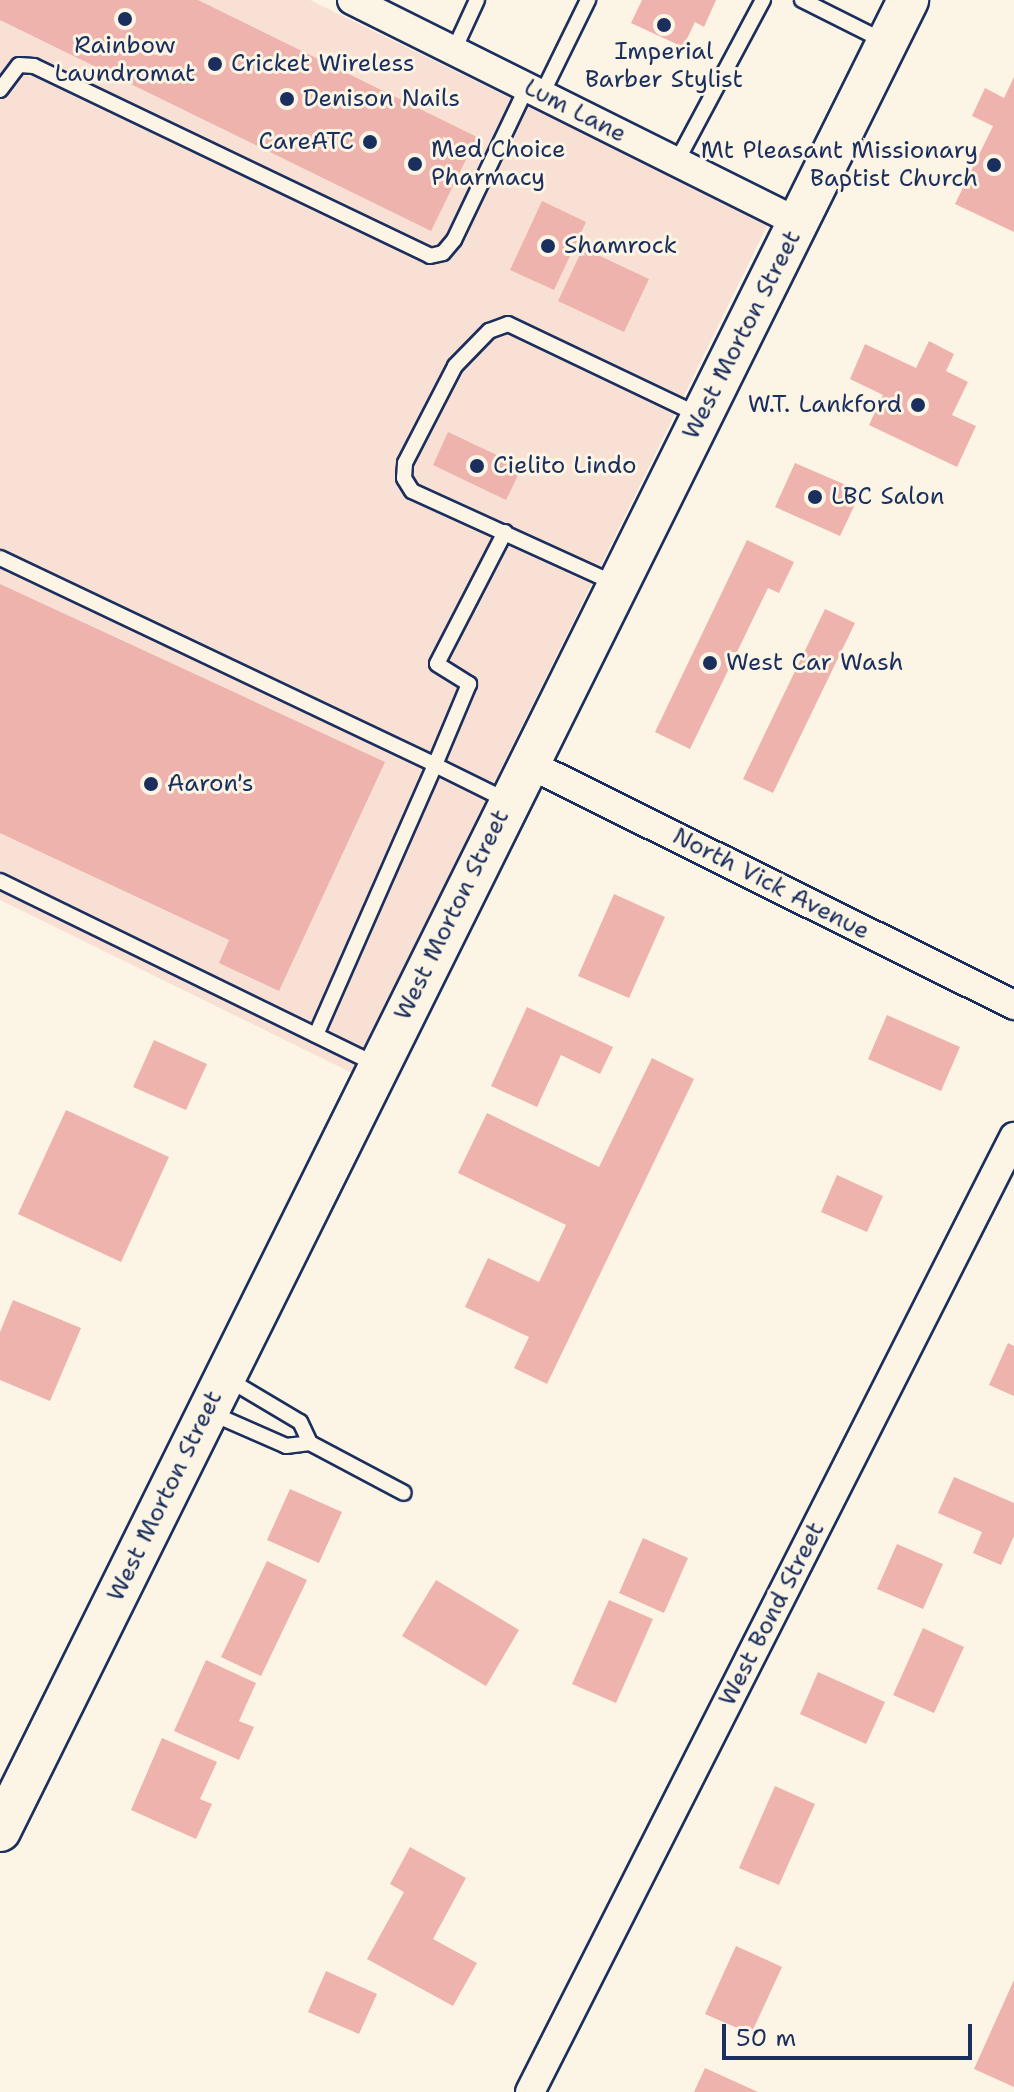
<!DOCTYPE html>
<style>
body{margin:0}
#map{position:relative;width:1014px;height:2092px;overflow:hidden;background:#fcf5e5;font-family:"Shantell Sans",sans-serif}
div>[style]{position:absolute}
.built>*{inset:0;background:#f8e1d4}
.building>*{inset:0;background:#eeb3ac}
.roads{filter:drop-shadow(2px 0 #1b2f5e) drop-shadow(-2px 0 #1b2f5e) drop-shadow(0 2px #1b2f5e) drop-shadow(0 -2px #1b2f5e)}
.service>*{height:14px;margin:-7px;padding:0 7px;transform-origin:7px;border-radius:7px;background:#fcf5e5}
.minor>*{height:28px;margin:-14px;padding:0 14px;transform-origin:14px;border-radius:14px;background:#fcf5e5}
.secondary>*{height:40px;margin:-20px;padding:0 20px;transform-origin:20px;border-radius:20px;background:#fcf5e5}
.dots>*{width:22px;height:22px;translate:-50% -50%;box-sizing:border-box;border:4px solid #fcf5e5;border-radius:50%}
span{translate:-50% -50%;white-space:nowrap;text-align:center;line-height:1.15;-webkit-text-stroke:6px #fcf5e5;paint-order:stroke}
.poi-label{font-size:24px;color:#1b2f5e}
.left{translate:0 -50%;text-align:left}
.right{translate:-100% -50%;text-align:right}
.street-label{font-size:24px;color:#1b2f5e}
.scale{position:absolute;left:722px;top:2024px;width:250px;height:36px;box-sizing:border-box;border:4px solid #1b2f5e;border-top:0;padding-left:10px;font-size:24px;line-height:28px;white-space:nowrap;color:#1b2f5e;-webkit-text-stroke:6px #fcf5e5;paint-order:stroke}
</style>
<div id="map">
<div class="built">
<div style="clip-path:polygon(0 0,310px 0,768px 224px,352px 1073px,0 900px)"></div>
</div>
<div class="building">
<div style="clip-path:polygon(0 0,198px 0,477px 137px,431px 231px,0 20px)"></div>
<div style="clip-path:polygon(642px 0,716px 0,704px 27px,695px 22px,683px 47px,631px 23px)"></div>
<div style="clip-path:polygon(1014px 77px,1014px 232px,955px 204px,993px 126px,972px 116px,985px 88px,1004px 98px)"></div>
<div style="clip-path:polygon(542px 201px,586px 222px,554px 290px,510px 270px)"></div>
<div style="clip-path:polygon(583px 248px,649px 279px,624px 332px,558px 301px)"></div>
<div style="clip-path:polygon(929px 341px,954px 354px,946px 371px,968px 382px,952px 415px,976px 426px,957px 467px,869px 425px,883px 395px,850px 379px,865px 344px,916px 368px)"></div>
<div style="clip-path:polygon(448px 432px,522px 467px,506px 500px,433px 465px)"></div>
<div style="clip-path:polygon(795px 463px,846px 485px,842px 493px,857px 500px,840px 536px,775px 507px)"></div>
<div style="clip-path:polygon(747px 540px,794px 562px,779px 593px,768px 588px,690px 749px,655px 732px)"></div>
<div style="clip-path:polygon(0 584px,385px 762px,279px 991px,219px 963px,229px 940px,0 833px)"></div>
<div style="clip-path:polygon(825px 609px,855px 623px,773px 793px,743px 779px)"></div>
<div style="clip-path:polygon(614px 894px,665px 917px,629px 998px,578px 976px)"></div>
<div style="clip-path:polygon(527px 1007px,613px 1047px,600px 1074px,561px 1055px,537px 1107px,491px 1086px)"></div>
<div style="clip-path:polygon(887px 1015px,960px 1047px,941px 1091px,868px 1059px)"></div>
<div style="clip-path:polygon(154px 1040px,207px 1064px,186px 1110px,133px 1087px)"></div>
<div style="clip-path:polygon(652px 1058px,694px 1079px,547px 1384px,514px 1368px,529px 1337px,465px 1307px,488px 1258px,539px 1282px,566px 1225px,458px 1173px,487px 1113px,599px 1167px)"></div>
<div style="clip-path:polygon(66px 1110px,169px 1157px,121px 1262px,18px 1214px)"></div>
<div style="clip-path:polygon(837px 1175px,883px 1196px,867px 1232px,821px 1212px)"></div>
<div style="clip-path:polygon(13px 1300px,81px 1328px,50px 1401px,0 1380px,0 1332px)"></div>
<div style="clip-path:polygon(1008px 1343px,1014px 1346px,1014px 1396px,989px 1385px)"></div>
<div style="clip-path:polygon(954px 1477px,1014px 1503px,1014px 1536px,1001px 1565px,973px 1553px,982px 1532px,938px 1513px)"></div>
<div style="clip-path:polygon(290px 1489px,342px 1512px,319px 1563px,267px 1540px)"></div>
<div style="clip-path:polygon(643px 1538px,688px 1558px,664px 1613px,619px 1593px)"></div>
<div style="clip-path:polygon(897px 1544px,943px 1564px,923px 1609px,877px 1589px)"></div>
<div style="clip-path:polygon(267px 1561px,307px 1580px,261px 1676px,221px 1657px)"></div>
<div style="clip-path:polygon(436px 1580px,519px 1630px,486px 1686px,402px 1636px)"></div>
<div style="clip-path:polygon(609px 1600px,653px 1619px,616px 1703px,572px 1684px)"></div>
<div style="clip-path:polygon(923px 1628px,964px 1647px,934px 1713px,893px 1695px)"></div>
<div style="clip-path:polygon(206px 1660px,256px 1683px,239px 1721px,254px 1727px,239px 1760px,174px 1731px)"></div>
<div style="clip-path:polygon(818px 1672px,885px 1702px,866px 1744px,800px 1714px)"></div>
<div style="clip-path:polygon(162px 1738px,217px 1762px,200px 1799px,212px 1804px,196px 1839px,131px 1810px)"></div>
<div style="clip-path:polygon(775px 1786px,815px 1804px,779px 1885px,739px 1868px)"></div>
<div style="clip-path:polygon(410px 1847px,466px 1878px,433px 1939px,477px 1963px,453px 2006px,367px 1959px,404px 1892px,390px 1884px)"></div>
<div style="clip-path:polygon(736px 1946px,782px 1967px,751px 2034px,705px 2014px)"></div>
<div style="clip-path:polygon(326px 1971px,377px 1994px,359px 2034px,308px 2012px)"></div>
<div style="clip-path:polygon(1014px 1980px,1014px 2087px,974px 2069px)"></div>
<div style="clip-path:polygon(705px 2068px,758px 2092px,694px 2092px)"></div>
</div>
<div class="roads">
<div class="service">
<div style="left:802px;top:0;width:94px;rotate:26.6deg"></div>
<div style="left:454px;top:50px;width:55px;rotate:-65.3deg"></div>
<div style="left:0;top:90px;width:31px;rotate:-53deg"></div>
<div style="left:19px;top:65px;width:15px;rotate:4deg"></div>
<div style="left:34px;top:66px;width:439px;rotate:25.6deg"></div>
<div style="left:430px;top:256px;width:13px;rotate:-13deg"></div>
<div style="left:443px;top:253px;width:17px;rotate:-50deg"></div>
<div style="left:454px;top:240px;width:170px;rotate:-64.5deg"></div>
<div style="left:542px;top:94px;width:105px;rotate:-63.9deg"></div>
<div style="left:677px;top:161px;width:183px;rotate:-61.9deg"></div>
<div style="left:505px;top:532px;width:148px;rotate:117.3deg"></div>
<div style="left:437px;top:664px;width:38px;rotate:32deg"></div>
<div style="left:469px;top:684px;width:88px;rotate:112.8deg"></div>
<div style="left:435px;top:765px;width:81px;rotate:26.3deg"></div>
<div style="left:0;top:558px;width:482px;rotate:25.4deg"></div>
<div style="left:435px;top:765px;width:295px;rotate:113.8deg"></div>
<div style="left:616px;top:584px;width:224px;rotate:-155.5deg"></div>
<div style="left:412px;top:491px;width:15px;rotate:-122deg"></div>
<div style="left:404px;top:478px;width:15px;rotate:-86deg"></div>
<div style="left:405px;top:463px;width:109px;rotate:-62.7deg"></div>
<div style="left:455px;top:366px;width:49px;rotate:-45.8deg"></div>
<div style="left:489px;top:331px;width:20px;rotate:-20deg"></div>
<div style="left:508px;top:324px;width:214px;rotate:25.5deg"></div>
<div style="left:0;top:881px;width:420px;rotate:26deg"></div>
<div style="left:211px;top:1413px;width:82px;rotate:23.7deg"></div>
<div style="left:286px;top:1446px;width:24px;rotate:-7deg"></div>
<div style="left:310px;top:1443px;width:23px;rotate:-115deg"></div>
<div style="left:300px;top:1422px;width:86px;rotate:-149.3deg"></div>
<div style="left:310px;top:1443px;width:106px;rotate:28deg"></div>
</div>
<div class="minor">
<div style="left:352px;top:0;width:498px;rotate:26.5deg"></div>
<div style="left:527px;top:763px;width:544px;rotate:26.42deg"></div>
<div style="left:530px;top:2092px;width:1071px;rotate:-63.12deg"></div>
</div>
<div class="secondary">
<div style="left:0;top:1831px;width:2044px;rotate:-63.62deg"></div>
</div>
</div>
<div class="dots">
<div style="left:125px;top:19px;background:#1b2f5e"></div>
<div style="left:664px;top:25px;background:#1b2f5e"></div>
<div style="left:215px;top:64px;background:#1b2f5e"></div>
<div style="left:287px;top:99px;background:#1b2f5e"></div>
<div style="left:370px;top:142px;background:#1b2f5e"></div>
<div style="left:415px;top:164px;background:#1b2f5e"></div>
<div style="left:994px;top:165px;background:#1b2f5e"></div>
<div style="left:548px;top:246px;background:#1b2f5e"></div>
<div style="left:918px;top:405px;background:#1b2f5e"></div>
<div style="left:477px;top:466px;background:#1b2f5e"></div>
<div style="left:815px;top:497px;background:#1b2f5e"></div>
<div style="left:710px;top:663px;background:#1b2f5e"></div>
<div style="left:151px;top:784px;background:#1b2f5e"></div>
</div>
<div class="poi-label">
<span style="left:125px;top:60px">Rainbow<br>Laundromat</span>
<span style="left:664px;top:66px">Imperial<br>Barber Stylist</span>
<span class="left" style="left:231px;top:64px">Cricket Wireless</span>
<span class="left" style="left:303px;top:99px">Denison Nails</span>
<span class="right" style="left:354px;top:142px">CareATC</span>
<span class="left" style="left:431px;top:164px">Med Choice<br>Pharmacy</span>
<span class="right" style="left:978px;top:165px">Mt Pleasant Missionary<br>Baptist Church</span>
<span class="left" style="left:564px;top:246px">Shamrock</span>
<span class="right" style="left:902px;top:405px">W.T. Lankford</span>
<span class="left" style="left:493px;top:466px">Cielito Lindo</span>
<span class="left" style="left:831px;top:497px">LBC Salon</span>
<span class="left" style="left:726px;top:663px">West Car Wash</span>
<span class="left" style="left:167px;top:784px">Aaron's</span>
</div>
<div class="street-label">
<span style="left:575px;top:111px;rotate:27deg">Lum Lane</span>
<span style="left:742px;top:335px;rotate:-63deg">West Morton Street</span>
<span style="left:771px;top:884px;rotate:27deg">North Vick Avenue</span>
<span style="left:452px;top:915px;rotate:-64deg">West Morton Street</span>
<span style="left:165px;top:1496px;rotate:-64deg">West Morton Street</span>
<span style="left:772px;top:1614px;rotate:-63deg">West Bond Street</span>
</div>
<div class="scale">50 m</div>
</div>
